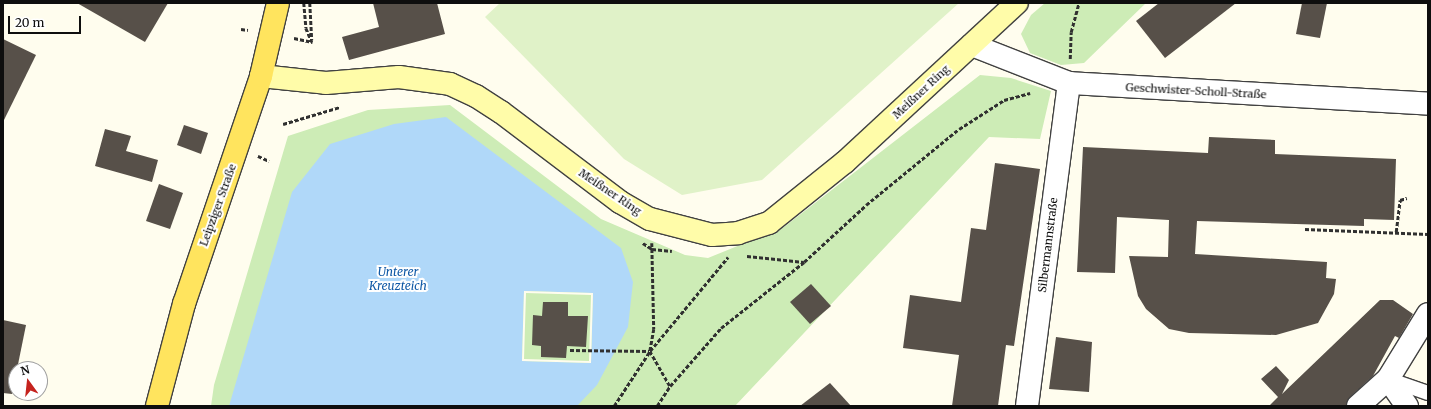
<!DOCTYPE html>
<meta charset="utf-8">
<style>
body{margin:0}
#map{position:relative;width:1431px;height:409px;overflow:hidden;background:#fffdee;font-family:Merriweather,serif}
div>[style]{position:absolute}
.green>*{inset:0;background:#cdecb6}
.pitch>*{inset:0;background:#e0f2c8}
.water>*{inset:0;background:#b0d8f9}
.pier>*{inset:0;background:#fffdee}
.building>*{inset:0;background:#575049}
.path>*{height:2.5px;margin-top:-1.25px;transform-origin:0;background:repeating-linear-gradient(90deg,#303030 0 4px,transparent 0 6px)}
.roads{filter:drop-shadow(1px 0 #414141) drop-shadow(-1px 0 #414141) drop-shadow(0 1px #414141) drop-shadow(0 -1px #414141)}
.service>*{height:14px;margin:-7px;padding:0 7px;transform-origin:7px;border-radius:7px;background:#fff}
.minor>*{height:22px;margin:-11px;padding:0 11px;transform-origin:11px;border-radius:11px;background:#fff}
.secondary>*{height:22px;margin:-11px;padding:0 11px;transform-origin:11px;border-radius:11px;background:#fffca9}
.primary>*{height:22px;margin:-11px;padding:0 11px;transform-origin:11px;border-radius:11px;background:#ffe45e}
span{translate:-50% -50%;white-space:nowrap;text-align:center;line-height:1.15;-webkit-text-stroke:4px #fff;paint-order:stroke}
.street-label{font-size:11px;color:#0e0e0e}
.water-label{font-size:12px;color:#1059a6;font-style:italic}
.frame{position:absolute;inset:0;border:4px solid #0e0e0e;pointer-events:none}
.north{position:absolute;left:8px;top:361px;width:40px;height:40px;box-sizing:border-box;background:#fff;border:1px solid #9f9f9f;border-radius:50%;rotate:345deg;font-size:11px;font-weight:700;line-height:16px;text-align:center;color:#0e0e0e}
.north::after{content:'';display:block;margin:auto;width:14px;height:18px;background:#c5231e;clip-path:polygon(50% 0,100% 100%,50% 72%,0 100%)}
.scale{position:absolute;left:8px;top:16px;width:73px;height:18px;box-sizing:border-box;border:2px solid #0e0e0e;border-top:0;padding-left:5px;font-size:12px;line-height:14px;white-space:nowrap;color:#0e0e0e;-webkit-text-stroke:3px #fff;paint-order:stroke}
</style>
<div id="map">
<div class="green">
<div style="clip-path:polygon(1045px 3px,1146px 3px,1084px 63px,1061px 65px,1030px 53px,1021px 34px,1031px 15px)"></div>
<div style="clip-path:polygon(980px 75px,1011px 78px,1051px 91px,1040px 139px,989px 137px,735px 406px,211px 406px,214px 385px,288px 136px,368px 110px,450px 105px,601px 219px,685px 255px,708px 258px,784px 227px)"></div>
</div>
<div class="pitch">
<div style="clip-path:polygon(500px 3px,959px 3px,762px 180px,682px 195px,624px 159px,485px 17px)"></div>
</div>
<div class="water">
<div style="clip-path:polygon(evenodd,446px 117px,621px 248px,633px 282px,628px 327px,597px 385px,577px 406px,229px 406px,292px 192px,330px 144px,394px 124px,446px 117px,524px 291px,593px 293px,591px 363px,522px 361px,524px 291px)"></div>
</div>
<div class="pier">
<div style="clip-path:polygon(evenodd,524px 291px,593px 293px,591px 363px,522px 361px,524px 291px,526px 293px,591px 295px,589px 361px,524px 359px,526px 293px)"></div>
</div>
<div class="building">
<div style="clip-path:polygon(77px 3px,168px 3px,145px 42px)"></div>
<div style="clip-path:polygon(373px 3px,437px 3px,445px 34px,349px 60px,342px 37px,379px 27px)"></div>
<div style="clip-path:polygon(1159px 3px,1236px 3px,1165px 58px,1136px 21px)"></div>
<div style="clip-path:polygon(1302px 3px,1327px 3px,1320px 38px,1296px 34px)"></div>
<div style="clip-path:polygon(3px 39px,36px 55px,3px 122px)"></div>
<div style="clip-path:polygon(184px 125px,208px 133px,201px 154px,177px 145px)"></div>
<div style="clip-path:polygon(105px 129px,131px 136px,126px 151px,158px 160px,152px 182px,95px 166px)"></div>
<div style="clip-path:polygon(1209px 137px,1275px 140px,1275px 154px,1396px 159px,1394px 220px,1364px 219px,1364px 226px,1197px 221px,1195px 254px,1327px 262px,1326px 278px,1336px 279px,1334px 294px,1318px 323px,1276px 335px,1189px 333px,1169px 329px,1146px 309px,1138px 296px,1129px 256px,1168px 257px,1169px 220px,1117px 217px,1115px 273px,1077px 272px,1083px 147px,1208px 153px)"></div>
<div style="clip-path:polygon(995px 163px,1040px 169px,1014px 346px,1006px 345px,998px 406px,952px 406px,959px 355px,903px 348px,910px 295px,961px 302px,971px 228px,986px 230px)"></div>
<div style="clip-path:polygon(159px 184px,183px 193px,170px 229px,146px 221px)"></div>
<div style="clip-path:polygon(811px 284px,831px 306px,810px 324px,790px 302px)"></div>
<div style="clip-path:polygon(1380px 300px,1393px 300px,1413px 314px,1399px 338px,1395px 336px,1373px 376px,1350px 397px,1346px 406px,1269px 406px,1278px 397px,1261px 379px,1276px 366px,1289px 380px,1282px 394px)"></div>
<div style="clip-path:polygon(543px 302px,568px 302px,568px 316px,588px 316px,586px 347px,567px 346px,566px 358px,541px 357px,541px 346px,532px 345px,533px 315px,542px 316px)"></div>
<div style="clip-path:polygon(3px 320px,26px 325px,12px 394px,3px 393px)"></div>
<div style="clip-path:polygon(1056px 337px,1092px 342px,1089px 392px,1049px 389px)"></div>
<div style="clip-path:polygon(830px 383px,851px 406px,800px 406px)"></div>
</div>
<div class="path">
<div style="left:304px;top:3px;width:25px;rotate:85deg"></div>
<div style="left:306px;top:28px;width:15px;rotate:67deg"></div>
<div style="left:310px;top:3px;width:37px;rotate:87deg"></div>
<div style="left:241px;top:29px;width:7px;rotate:8deg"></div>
<div style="left:294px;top:38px;width:19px;rotate:12deg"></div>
<div style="left:1070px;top:59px;width:27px;rotate:-88deg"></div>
<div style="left:1071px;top:32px;width:30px;rotate:-75deg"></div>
<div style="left:283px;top:124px;width:59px;rotate:-16.6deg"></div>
<div style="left:258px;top:156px;width:12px;rotate:24deg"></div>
<div style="left:1305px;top:229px;width:123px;rotate:2.3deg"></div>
<div style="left:1396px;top:232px;width:32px;rotate:-83deg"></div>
<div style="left:1400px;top:200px;width:7px;rotate:-16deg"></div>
<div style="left:643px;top:243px;width:11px;rotate:34deg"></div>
<div style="left:652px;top:249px;width:20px;rotate:6deg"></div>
<div style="left:652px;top:243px;width:86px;rotate:88.7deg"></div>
<div style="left:654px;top:329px;width:22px;rotate:100deg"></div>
<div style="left:650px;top:351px;width:40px;rotate:60.3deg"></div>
<div style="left:747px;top:256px;width:57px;rotate:6deg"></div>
<div style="left:570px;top:350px;width:79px;rotate:0.7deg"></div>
<div style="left:614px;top:406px;width:66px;rotate:-56.8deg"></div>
<div style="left:650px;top:351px;width:122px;rotate:-50.3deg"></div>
<div style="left:657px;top:406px;width:24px;rotate:-57deg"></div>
<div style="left:670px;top:386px;width:77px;rotate:-48.7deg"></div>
<div style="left:721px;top:328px;width:106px;rotate:-38.5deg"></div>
<div style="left:804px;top:262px;width:84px;rotate:-42.6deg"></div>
<div style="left:866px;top:205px;width:120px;rotate:-39.3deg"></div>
<div style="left:959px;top:129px;width:54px;rotate:-32.8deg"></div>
<div style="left:1004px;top:100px;width:27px;rotate:-15deg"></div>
</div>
<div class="roads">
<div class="service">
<div style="left:1388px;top:379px;width:42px;rotate:19.3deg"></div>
</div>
<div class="minor">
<div style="left:972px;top:45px;width:104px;rotate:21.4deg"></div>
<div style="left:1069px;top:83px;width:360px;rotate:3.3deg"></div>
<div style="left:1388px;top:379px;width:33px;rotate:55deg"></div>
<div style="left:1027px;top:406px;width:326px;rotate:-82.6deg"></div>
<div style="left:1358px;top:406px;width:40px;rotate:-42deg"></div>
<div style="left:1388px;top:379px;width:76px;rotate:-58.4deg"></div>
</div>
<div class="secondary">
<div style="left:261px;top:76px;width:65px;rotate:6.1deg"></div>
<div style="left:326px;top:83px;width:73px;rotate:-4.7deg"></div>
<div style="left:399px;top:77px;width:51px;rotate:7.8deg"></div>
<div style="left:450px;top:84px;width:29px;rotate:25deg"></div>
<div style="left:476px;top:96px;width:30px;rotate:33deg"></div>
<div style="left:501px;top:112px;width:149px;rotate:37.1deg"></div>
<div style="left:620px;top:202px;width:34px;rotate:30deg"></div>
<div style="left:650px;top:219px;width:64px;rotate:14.5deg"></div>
<div style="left:712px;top:235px;width:26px;rotate:-4deg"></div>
<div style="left:738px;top:233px;width:33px;rotate:-18deg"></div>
<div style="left:769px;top:223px;width:97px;rotate:-38.8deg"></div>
<div style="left:845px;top:162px;width:234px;rotate:-42.8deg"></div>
</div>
<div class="primary">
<div style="left:157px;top:406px;width:106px;rotate:-75.2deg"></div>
<div style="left:184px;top:304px;width:241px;rotate:-71.3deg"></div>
<div style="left:261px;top:76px;width:75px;rotate:-76.9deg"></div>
</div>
</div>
<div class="street-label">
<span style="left:1196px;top:91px;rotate:3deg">Geschwister-Scholl-Straße</span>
<span style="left:921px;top:92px;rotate:-43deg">Meißner Ring</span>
<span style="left:610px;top:192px;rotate:34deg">Meißner Ring</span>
<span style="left:218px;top:205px;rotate:-70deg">Leipziger Straße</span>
<span style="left:1048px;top:245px;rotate:-83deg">Silbermannstraße</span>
</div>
<div class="water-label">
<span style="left:398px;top:279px">Unterer<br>Kreuzteich</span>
</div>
<div class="frame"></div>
<div class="north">N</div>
<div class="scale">20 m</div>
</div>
